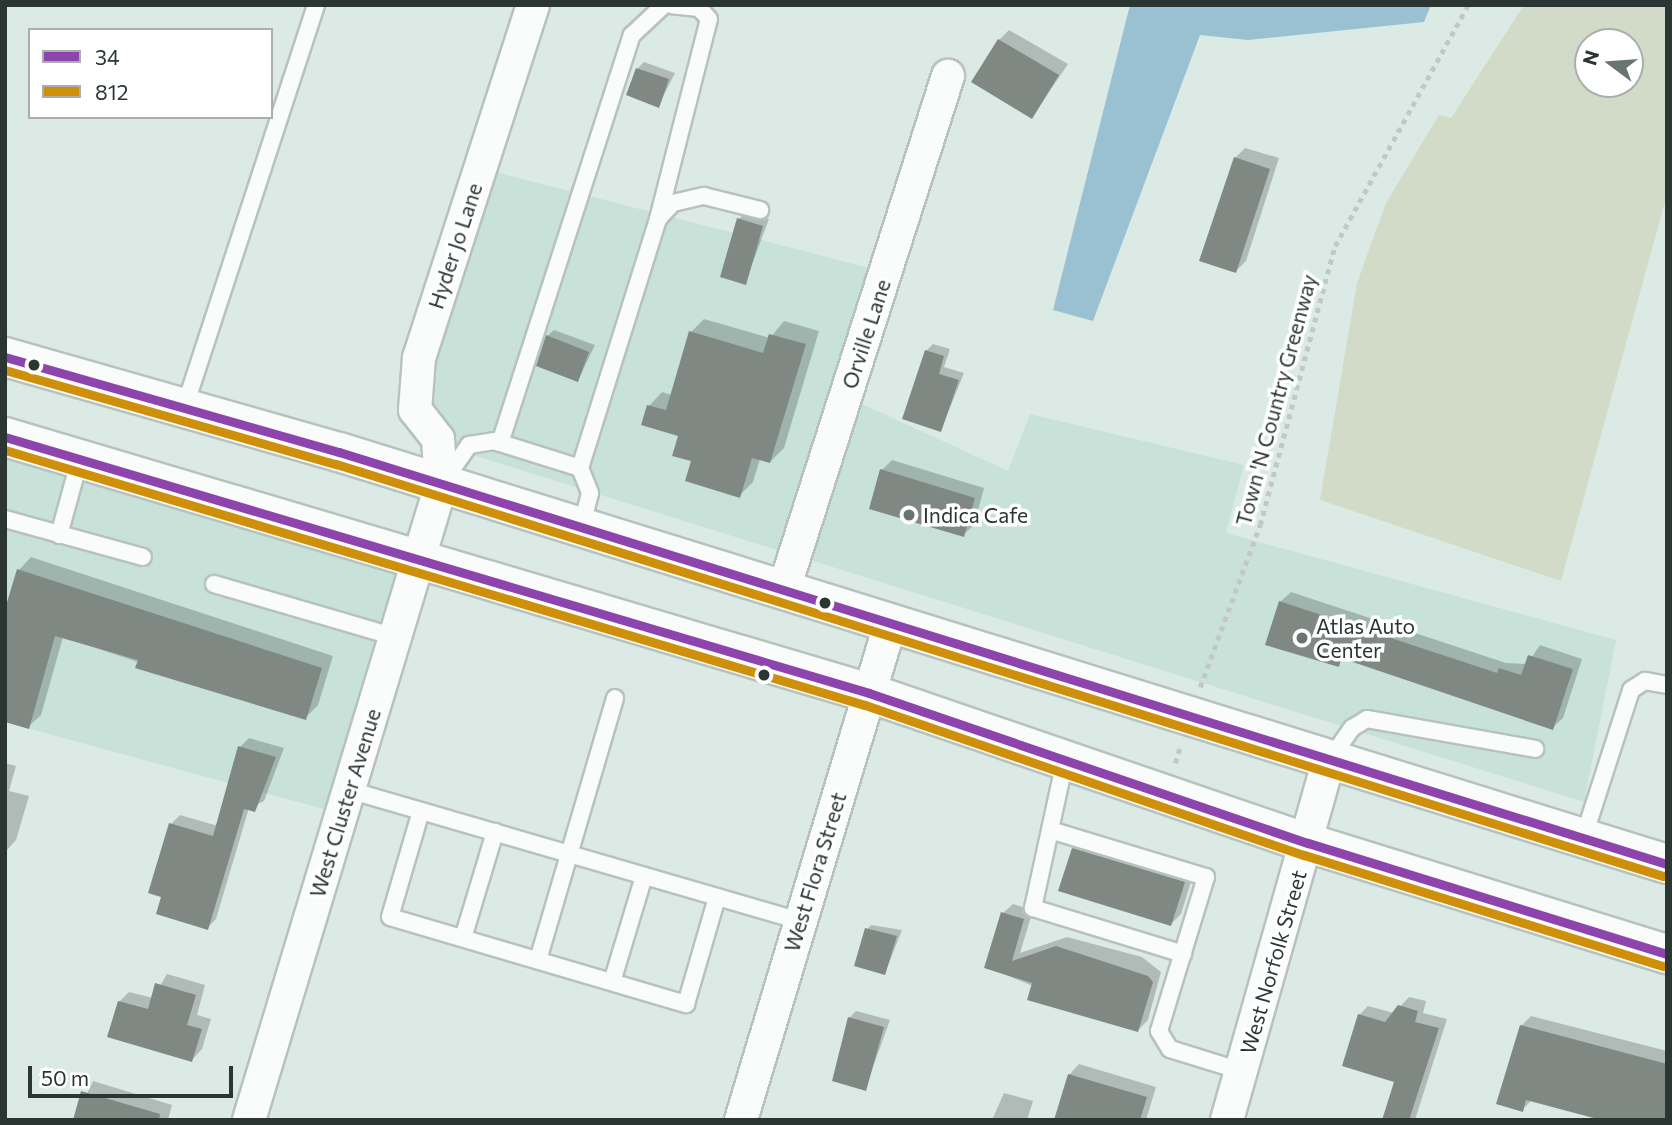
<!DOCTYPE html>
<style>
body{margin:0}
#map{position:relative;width:1672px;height:1125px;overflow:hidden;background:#dceae5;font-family:Commissioner,sans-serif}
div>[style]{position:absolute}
.built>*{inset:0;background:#c8e2da}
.green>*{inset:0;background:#d2dbc7}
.water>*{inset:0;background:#9ac1d2}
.shadow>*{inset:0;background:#0003}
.building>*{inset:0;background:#808884}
.path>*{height:4.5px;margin-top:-2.25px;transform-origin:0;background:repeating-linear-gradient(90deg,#c3c8c6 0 5px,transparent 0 10px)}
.roads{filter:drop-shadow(2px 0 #b7c2be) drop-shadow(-2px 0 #b7c2be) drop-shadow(0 2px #b7c2be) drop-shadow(0 -2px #b7c2be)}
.service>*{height:16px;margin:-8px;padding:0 8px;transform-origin:8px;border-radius:8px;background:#fafcfb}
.minor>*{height:32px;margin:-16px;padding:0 16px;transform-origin:16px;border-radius:16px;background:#fafcfb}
.secondary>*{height:38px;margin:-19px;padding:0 19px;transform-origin:19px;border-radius:19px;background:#fafcfb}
.bus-1>*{height:9px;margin:-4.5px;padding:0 4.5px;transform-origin:4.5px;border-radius:4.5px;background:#8e44ad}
.bus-2>*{height:9px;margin:-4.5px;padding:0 4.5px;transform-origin:4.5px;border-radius:4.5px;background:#ce900a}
.dots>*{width:19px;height:19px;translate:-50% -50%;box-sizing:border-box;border:4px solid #fff;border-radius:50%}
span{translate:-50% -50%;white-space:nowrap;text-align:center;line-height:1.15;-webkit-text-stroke:7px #fff;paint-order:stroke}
.street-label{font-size:21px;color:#2b3632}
.poi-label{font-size:21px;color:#2b3632}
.left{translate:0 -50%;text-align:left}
.frame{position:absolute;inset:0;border:7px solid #2b3632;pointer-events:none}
.legend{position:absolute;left:28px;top:28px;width:245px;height:91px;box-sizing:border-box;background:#fff;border:2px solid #aaafad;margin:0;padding:9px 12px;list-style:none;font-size:21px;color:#2b3632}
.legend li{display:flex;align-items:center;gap:14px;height:35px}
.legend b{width:35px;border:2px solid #aaafad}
.north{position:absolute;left:1574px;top:28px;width:70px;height:70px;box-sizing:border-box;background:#fff;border:2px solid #aaafad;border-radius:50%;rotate:286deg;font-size:19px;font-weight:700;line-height:28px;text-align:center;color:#2b3632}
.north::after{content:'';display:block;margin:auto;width:24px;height:32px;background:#697571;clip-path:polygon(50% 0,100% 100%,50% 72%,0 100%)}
.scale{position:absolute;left:28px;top:1066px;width:205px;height:32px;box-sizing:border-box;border:4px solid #2b3632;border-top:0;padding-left:9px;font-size:21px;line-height:24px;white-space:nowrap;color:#2b3632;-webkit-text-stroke:5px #fff;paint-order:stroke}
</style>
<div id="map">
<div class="built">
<div style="clip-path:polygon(495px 172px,870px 268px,780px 551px,454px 449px,431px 406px,434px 361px)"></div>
<div style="clip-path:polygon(860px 403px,1008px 471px,1030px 414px,1244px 465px,1226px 533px,1616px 640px,1584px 802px,810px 560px)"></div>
<div style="clip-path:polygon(5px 452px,399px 568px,327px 810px,5px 722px)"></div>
</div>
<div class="green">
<div style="clip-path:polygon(evenodd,1524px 5px,1667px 5px,1667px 194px,1561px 581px,1320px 500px,1357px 283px,1386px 203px,1439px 115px,1451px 118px,1524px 5px,1588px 42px,1630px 42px,1630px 84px,1588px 84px,1588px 42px)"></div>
</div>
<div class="water">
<div style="clip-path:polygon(1130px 5px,1431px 5px,1424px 22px,1248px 40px,1200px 35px,1093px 321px,1053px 310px)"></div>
</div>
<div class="shadow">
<div style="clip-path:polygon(1009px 30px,1068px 64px,1032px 117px,999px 40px)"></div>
<div style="clip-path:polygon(644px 62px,675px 73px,659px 105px,637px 69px)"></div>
<div style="clip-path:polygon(1245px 148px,1279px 158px,1246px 261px,1236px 271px,1235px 158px)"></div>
<div style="clip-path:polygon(746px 212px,769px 219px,745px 283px,739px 219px)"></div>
<div style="clip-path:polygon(704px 319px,770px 338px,784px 321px,819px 331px,784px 448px,770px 462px,760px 459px,753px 482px,739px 496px,693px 460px,680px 435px,649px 406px,662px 392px,672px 395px,691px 332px)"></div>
<div style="clip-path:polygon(554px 330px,595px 345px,578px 380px,547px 336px)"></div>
<div style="clip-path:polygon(933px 344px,950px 349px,944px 367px,964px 373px,941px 430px,926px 351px)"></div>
<div style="clip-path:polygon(892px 460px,984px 488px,974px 525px,963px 535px,882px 470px)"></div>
<div style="clip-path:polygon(31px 557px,333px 656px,318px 705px,305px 718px,63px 637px,41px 715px,28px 727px,19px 570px)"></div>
<div style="clip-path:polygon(1291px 592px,1506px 663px,1527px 664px,1540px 645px,1582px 659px,1563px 718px,1552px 728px,1345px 658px,1338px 665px,1280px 602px)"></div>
<div style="clip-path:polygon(249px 738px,284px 748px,264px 801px,249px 808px,216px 919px,207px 928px,163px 896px,171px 824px,180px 815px,218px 826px,240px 747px)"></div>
<div style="clip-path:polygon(5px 763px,16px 766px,9px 791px,29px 796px,16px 840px,6px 851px)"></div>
<div style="clip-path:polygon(1083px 838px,1194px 872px,1181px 914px,1171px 924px,1073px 848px)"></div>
<div style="clip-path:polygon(1013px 904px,1033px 910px,1020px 953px,1067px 937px,1142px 957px,1161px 972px,1148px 1020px,1138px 1030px,987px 967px,1003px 913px)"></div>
<div style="clip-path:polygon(871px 925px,902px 930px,885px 973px,865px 932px)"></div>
<div style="clip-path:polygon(167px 974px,205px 985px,197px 1015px,211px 1019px,202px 1049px,192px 1060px,119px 1002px,129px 992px,153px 998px)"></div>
<div style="clip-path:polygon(1409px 997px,1426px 1001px,1423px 1013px,1447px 1019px,1415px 1120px,1384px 1120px,1396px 1081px,1359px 1015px,1368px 1006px,1394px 1013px)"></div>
<div style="clip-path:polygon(856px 1011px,890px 1020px,865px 1089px,850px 1017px)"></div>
<div style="clip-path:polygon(1531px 1016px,1667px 1051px,1667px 1120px,1532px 1100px,1522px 1110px,1521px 1026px)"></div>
<div style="clip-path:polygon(1079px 1064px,1156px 1087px,1146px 1120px,1055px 1120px,1069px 1075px)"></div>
<div style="clip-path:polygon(93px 1081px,172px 1105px,168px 1120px,75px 1120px)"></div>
<div style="clip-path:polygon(1004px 1093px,1033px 1101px,1027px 1120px,992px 1120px)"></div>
</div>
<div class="building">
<div style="clip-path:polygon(998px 39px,1059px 75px,1032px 119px,971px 82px)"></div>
<div style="clip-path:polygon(636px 68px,669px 79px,659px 108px,626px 95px)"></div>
<div style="clip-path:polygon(1234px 157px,1270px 169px,1236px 273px,1199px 261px)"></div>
<div style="clip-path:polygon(737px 218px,763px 226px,746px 285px,720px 277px)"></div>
<div style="clip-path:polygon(689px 331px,763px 353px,769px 334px,806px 344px,770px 463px,752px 458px,740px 498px,685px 481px,691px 461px,672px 456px,678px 436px,641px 425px,647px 405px,666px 410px)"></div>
<div style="clip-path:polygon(546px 335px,589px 352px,578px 382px,536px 366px)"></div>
<div style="clip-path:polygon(925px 350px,944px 356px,939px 374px,959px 380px,941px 432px,902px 419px)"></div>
<div style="clip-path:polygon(880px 469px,975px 498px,964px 537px,869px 509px)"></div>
<div style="clip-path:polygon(17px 569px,322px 668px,306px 720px,135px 668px,138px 660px,55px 636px,29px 729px,5px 722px,5px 609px)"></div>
<div style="clip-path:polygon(1279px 601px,1497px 673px,1499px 668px,1521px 675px,1528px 655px,1573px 669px,1553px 730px,1341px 658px,1339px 667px,1265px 645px)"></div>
<div style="clip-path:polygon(238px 746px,276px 757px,255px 812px,244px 809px,208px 930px,156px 914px,161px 897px,148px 893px,169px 823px,213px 836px)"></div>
<div style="clip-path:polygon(1072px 848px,1185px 882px,1171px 926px,1058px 891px)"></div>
<div style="clip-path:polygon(1001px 912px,1024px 919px,1012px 961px,1056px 946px,1148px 976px,1153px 982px,1138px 1032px,1027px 1000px,1032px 983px,984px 968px)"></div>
<div style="clip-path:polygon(865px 928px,897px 936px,885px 975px,854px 966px)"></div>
<div style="clip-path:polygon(155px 983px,196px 995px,187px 1025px,202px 1029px,192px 1062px,107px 1037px,118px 1001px,148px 1009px)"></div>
<div style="clip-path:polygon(1398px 1005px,1418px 1011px,1415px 1022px,1439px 1028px,1409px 1120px,1382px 1120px,1394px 1082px,1342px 1066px,1358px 1014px,1385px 1022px)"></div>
<div style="clip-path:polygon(848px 1017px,884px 1027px,866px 1091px,832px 1081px)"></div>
<div style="clip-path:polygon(1520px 1025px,1667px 1064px,1667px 1120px,1601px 1120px,1526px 1100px,1523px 1112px,1496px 1104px)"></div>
<div style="clip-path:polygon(1068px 1074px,1147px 1097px,1140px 1120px,1054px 1120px)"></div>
<div style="clip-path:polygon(81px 1091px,160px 1114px,159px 1120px,73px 1120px)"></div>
</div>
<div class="path">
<div style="left:1200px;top:687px;width:173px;rotate:-69.7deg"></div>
<div style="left:1260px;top:525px;width:289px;rotate:-75deg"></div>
<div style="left:1335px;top:246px;width:275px;rotate:-61.1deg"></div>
<div style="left:1175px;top:763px;width:19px;rotate:-72deg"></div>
</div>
<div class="roads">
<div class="service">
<div style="left:658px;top:219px;width:206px;rotate:-75.7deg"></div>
<div style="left:709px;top:19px;width:15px;rotate:-132deg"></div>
<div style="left:699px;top:8px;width:27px;rotate:-174deg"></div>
<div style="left:184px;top:409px;width:425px;rotate:-71.9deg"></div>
<div style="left:500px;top:443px;width:429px;rotate:-72.1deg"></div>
<div style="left:632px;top:35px;width:44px;rotate:-43.2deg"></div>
<div style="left:580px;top:468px;width:261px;rotate:-72.6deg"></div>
<div style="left:658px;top:219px;width:22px;rotate:-47deg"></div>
<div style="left:673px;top:203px;width:32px;rotate:-13deg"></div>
<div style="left:704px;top:196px;width:58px;rotate:14deg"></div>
<div style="left:444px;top:481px;width:44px;rotate:-55.2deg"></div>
<div style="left:469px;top:445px;width:25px;rotate:-9deg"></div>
<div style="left:494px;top:441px;width:90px;rotate:17.4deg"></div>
<div style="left:580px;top:468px;width:27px;rotate:68deg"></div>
<div style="left:590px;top:493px;width:37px;rotate:104deg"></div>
<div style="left:5px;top:519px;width:143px;rotate:15.4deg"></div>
<div style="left:59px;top:535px;width:79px;rotate:-74.6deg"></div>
<div style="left:214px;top:584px;width:189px;rotate:16.3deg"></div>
<div style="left:1065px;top:761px;width:71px;rotate:102.3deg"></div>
<div style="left:1050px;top:830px;width:163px;rotate:16.8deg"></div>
<div style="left:1206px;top:877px;width:161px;rotate:107deg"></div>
<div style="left:1159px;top:1031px;width:21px;rotate:59deg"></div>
<div style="left:1170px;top:1049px;width:74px;rotate:17.2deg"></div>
<div style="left:1329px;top:761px;width:40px;rotate:-55.1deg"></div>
<div style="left:1352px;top:728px;width:17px;rotate:-31deg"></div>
<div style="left:1367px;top:719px;width:171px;rotate:10.1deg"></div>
<div style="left:349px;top:790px;width:470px;rotate:16.2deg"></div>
<div style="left:421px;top:811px;width:110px;rotate:106.3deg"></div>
<div style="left:390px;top:917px;width:309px;rotate:16.4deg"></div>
<div style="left:686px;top:1004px;width:111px;rotate:-73.8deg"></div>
<div style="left:1050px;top:830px;width:80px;rotate:102.3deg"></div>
<div style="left:1033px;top:908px;width:157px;rotate:17deg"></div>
<div style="left:1583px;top:839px;width:157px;rotate:-72.1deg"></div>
<div style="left:1631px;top:690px;width:17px;rotate:-33deg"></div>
<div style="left:1645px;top:681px;width:22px;rotate:10deg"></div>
<div style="left:463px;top:938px;width:111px;rotate:-73.2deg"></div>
<div style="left:538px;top:960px;width:273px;rotate:-73.6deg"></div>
<div style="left:612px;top:982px;width:111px;rotate:-73.2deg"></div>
</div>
<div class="minor">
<div style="left:783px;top:592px;width:542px;rotate:-72.27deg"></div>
<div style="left:249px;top:1120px;width:663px;rotate:-73.18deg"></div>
<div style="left:441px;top:485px;width:46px;rotate:-93.7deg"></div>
<div style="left:438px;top:439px;width:37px;rotate:-128deg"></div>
<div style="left:415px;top:410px;width:52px;rotate:-85.6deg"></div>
<div style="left:419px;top:358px;width:371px;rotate:-72.1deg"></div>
<div style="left:741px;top:1120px;width:517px;rotate:-73.25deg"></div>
<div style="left:1227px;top:1120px;width:370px;rotate:-74.2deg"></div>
</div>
<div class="secondary">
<div style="left:5px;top:357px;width:347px;rotate:15.9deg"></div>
<div style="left:339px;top:452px;width:1390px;rotate:17.24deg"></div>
<div style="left:5px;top:437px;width:901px;rotate:16.5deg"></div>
<div style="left:869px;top:693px;width:464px;rotate:18.9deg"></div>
<div style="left:1308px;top:843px;width:376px;rotate:17.2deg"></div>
</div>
</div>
<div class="bus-1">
<div style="left:5px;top:357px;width:347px;rotate:15.9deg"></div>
<div style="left:339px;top:452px;width:1390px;rotate:17.24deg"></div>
<div style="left:5px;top:437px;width:901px;rotate:16.5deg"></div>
<div style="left:869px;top:693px;width:464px;rotate:18.9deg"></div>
<div style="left:1308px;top:843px;width:376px;rotate:17.2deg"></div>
</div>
<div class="bus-2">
<div style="left:5px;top:370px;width:344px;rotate:15.9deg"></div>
<div style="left:336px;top:464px;width:1389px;rotate:17.25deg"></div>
<div style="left:5px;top:450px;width:897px;rotate:16.52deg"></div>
<div style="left:865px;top:705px;width:464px;rotate:18.9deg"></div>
<div style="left:1304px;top:855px;width:376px;rotate:17.2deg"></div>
</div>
<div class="dots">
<div style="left:34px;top:365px;background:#2b3632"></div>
<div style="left:909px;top:515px;background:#697571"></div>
<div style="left:825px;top:603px;background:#2b3632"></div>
<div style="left:1302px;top:638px;background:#697571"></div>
<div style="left:764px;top:675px;background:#2b3632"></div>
</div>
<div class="street-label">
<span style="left:455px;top:246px;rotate:-72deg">Hyder Jo Lane</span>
<span style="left:866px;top:334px;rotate:-72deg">Orville Lane</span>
<span style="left:1276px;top:400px;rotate:-75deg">Town 'N Country Greenway</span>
<span style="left:345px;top:803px;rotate:-73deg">West Cluster Avenue</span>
<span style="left:815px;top:872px;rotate:-73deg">West Flora Street</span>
<span style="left:1273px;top:962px;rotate:-74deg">West Norfolk Street</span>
</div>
<div class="poi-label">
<span class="left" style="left:923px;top:515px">Indica Cafe</span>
<span class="left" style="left:1316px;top:638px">Atlas Auto<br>Center</span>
</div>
<div class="frame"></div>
<ul class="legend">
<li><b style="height:9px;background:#8e44ad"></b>34</li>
<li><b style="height:9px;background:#ce900a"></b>812</li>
</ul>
<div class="north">N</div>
<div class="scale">50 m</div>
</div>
